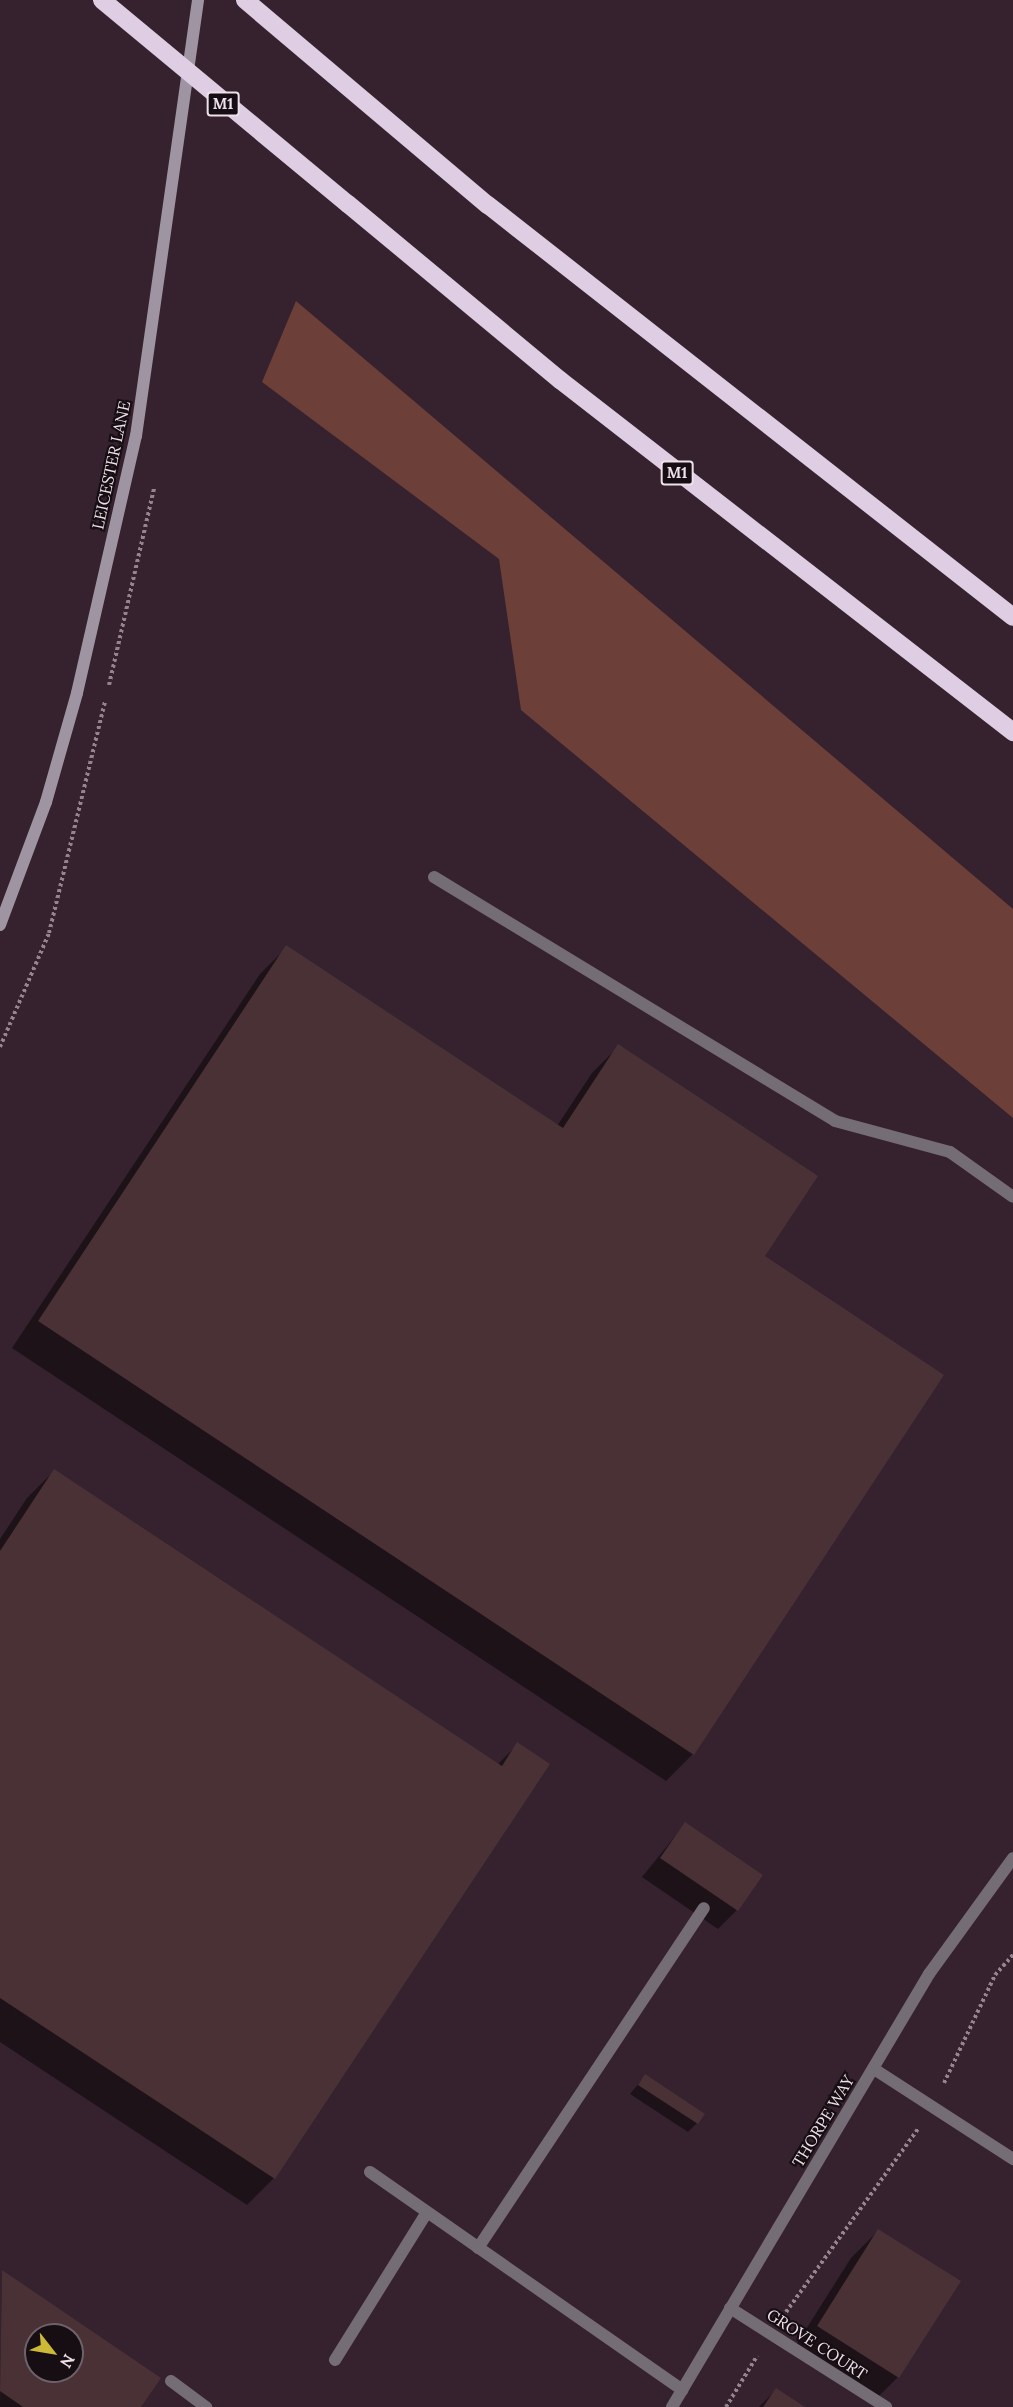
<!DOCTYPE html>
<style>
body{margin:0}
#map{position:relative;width:1013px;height:2407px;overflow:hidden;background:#35222e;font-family:Lora,serif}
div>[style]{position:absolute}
.green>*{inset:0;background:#6c3f38}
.shadow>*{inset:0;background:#0007}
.building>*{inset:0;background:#493136}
.path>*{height:4px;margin-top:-2px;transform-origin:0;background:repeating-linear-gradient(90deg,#95848e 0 3px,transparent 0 6px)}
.lane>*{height:12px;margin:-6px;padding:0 6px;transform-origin:6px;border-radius:6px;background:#746d76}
.street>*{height:12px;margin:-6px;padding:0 6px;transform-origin:6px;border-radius:6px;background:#746d76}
.secondary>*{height:12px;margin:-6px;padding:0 6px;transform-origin:6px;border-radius:6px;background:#9f94a2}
.highway>*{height:18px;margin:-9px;padding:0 9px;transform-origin:9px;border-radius:9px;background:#decde3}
.highway-bridge>*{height:18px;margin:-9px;padding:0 9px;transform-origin:9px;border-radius:9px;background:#decde3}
span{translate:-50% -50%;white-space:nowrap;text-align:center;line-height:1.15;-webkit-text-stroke:4.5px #170e14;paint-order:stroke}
.shield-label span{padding:2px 4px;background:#170e14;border:2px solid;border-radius:4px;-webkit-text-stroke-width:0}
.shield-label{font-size:15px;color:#efe1e9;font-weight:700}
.street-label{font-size:16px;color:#efe1e9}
.north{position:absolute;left:24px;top:2323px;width:60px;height:60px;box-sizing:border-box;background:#170e14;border:2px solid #6d6269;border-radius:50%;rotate:121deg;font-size:16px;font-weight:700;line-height:24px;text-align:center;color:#efe1e9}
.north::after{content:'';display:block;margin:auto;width:21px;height:27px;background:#cdb938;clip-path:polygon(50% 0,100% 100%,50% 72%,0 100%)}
</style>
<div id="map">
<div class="green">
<div style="clip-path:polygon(296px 301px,1013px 909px,1013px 1118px,521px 710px,499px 559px,262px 382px)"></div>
</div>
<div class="shadow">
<div style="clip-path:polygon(287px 947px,557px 1126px,592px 1073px,619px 1046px,763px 1257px,693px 1754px,666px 1781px,12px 1348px,260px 974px)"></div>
<div style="clip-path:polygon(54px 1471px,497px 1765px,518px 1744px,548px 1764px,274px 2178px,247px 2205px,0 2042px,0 1539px,27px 1498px)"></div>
<div style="clip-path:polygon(685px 1824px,737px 1910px,718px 1929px,642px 1877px)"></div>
<div style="clip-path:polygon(645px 2076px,697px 2123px,688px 2132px,630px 2094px)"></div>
<div style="clip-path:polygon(878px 2231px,898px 2377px,871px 2404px,791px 2353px,851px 2258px)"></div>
<div style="clip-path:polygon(evenodd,2px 2272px,159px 2378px,139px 2407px,0 2407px,2px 2272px,36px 2335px,72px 2335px,72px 2371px,36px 2371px,36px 2335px)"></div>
<div style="clip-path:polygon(776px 2390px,802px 2407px,759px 2407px)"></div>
</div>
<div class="building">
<div style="clip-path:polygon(286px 945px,563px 1128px,618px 1044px,818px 1176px,765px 1256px,944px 1375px,694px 1755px,38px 1321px)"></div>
<div style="clip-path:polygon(54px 1469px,502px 1766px,517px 1742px,550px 1764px,275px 2179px,0 1998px,0 1551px)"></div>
<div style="clip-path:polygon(685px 1822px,763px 1875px,738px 1911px,660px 1858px)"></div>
<div style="clip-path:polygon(645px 2074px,705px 2114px,698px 2124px,638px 2085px)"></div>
<div style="clip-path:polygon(878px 2229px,961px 2281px,899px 2378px,817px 2326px)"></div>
<div style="clip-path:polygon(evenodd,2px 2270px,161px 2378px,141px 2407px,23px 2407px,0 2391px,2px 2270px,36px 2335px,72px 2335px,72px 2371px,36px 2371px,36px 2335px)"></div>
<div style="clip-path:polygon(776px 2388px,805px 2407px,763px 2407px)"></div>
</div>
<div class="path">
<div style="left:109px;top:685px;width:202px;rotate:-77.1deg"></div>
<div style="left:0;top:1047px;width:124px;rotate:-66.7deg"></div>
<div style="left:49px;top:933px;width:239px;rotate:-76.4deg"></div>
<div style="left:944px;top:2083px;width:119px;rotate:-64.7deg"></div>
<div style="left:995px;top:1975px;width:27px;rotate:-48deg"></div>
<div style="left:786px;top:2312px;width:226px;rotate:-54.2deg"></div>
<div style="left:726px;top:2407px;width:60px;rotate:-58.7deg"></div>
</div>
<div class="lane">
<div style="left:434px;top:877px;width:469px;rotate:31.3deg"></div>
<div style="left:835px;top:1121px;width:119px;rotate:15.1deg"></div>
<div style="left:370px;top:2172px;width:381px;rotate:34.9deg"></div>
<div style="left:478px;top:2248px;width:408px;rotate:-56.4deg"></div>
<div style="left:335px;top:2360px;width:174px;rotate:-58.1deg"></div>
<div style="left:171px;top:2381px;width:44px;rotate:36.6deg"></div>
</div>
<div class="street">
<div style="left:950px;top:1152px;width:77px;rotate:35.5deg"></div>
<div style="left:874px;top:2069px;width:166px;rotate:32.9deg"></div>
<div style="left:730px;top:2308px;width:185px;rotate:32.4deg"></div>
<div style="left:672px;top:2407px;width:504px;rotate:-59.31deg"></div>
<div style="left:929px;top:1974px;width:143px;rotate:-54.1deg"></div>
</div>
<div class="secondary">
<div style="left:0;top:925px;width:131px;rotate:-69.5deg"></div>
<div style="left:46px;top:802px;width:113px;rotate:-74.1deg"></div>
<div style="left:77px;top:693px;width:264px;rotate:-77.1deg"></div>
<div style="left:136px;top:436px;width:440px;rotate:-81.9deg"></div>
</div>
<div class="highway">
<div style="left:245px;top:0;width:318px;rotate:40.2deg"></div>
<div style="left:488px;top:205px;width:667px;rotate:38.12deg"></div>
<div style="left:348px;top:204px;width:276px;rotate:39.7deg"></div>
<div style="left:560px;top:380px;width:574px;rotate:37.85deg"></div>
</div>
<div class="highway-bridge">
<div style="left:102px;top:0;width:320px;rotate:39.7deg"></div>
</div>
<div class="shield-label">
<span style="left:223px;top:104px">M1</span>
<span style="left:677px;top:473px">M1</span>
</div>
<div class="street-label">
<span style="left:111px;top:465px;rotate:-78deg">LEICESTER LANE</span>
<span style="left:823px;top:2121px;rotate:-59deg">THORPE WAY</span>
<span style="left:817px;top:2344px;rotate:33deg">GROVE COURT</span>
</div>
<div class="north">N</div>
</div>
